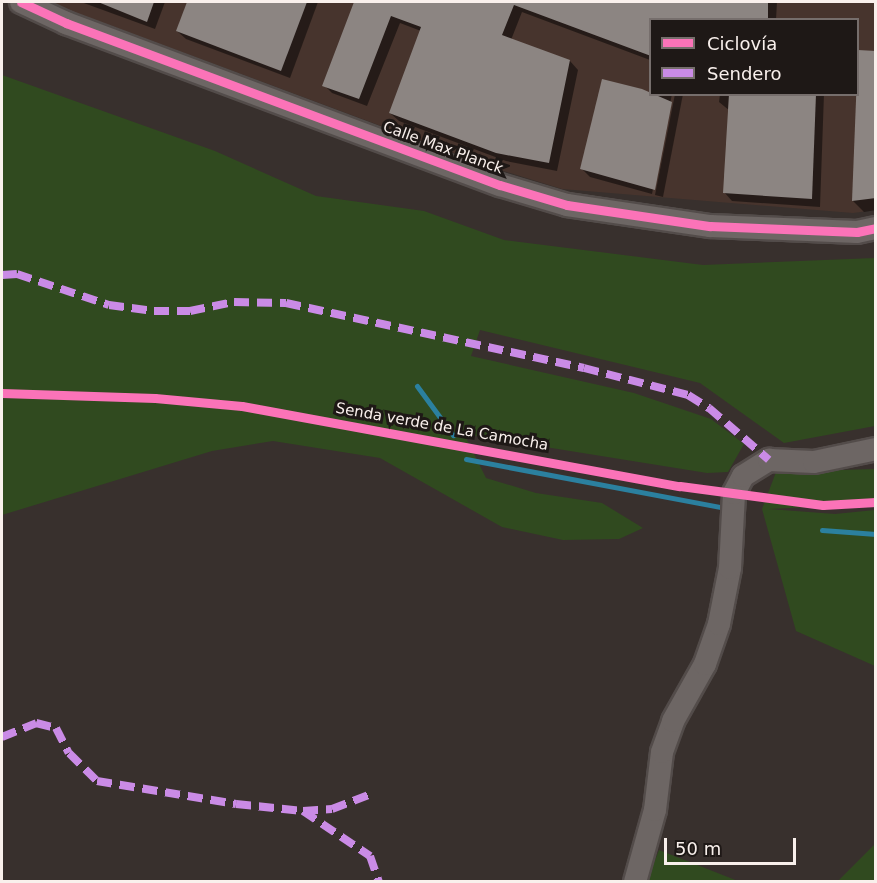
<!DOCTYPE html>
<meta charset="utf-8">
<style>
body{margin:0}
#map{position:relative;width:877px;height:883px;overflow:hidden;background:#38302d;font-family:"DejaVu Sans",sans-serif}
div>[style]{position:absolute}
.built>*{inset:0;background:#47342d}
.green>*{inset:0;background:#304a1f}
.shadow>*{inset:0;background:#0007}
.stream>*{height:5px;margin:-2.5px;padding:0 2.5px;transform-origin:2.5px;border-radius:2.5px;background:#2b809f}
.building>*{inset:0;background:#8c8582}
.roads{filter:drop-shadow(2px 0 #534c4a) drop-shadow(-2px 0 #534c4a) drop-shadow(0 2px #534c4a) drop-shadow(0 -2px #534c4a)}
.minor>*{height:22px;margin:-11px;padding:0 11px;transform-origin:11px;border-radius:11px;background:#6d6664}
.quiet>*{height:8px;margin-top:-4px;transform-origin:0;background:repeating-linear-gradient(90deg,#ca8be6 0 15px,transparent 0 23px)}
.cycleway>*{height:9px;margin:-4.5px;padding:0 4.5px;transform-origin:4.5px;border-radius:4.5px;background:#fb73b8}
span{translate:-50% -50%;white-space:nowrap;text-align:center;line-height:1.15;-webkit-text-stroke:6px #1e1816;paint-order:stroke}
.street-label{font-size:15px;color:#f9f0ec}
.frame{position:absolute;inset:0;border:3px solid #f9f0ec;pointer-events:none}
.legend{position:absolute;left:649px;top:18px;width:210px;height:78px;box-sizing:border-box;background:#1e1816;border:2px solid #766e6c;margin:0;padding:8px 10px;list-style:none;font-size:18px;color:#f9f0ec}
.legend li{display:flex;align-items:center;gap:12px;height:30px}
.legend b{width:30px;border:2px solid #766e6c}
.scale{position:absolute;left:664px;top:838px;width:132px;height:27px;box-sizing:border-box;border:3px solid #f9f0ec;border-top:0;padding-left:8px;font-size:18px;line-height:21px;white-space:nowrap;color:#f9f0ec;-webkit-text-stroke:4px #1e1816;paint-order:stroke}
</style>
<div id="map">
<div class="built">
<div style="clip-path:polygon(evenodd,47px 2px,875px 2px,875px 210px,853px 213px,562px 189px,494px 168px,47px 2px,650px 20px,858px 20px,858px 94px,650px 94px,650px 20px)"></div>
</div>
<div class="green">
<div style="clip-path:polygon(2px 75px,215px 151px,316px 196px,424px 211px,504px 240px,703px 265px,875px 258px,875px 426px,784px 443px,700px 383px,480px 330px,471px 356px,634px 393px,711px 419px,744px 444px,728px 472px,707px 473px,464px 434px,486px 478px,536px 493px,602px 503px,643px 528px,619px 539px,563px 540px,502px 527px,380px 458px,273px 441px,212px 451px,2px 515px)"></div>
<div style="clip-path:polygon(875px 469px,875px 504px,769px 509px,835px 514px,875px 510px,875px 666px,796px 631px,762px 509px,776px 472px)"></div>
<div style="clip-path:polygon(875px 844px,875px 881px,838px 881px)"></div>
<div style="clip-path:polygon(659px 850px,738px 881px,647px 881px)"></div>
</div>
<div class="shadow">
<div style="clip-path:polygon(81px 2px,165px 2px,155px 29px)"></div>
<div style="clip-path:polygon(188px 2px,318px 2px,290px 78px,186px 39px,177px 31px)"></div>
<div style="clip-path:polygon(356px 2px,777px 2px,776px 20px,650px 20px,650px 60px,522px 12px,511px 40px,570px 61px,578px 70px,557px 171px,506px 161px,399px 121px,390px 113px,421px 31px,400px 23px,367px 106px,332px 93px,324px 85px)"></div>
<div style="clip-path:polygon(859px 52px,876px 53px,876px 210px,864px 212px,853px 201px)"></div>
<div style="clip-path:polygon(603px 81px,650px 94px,672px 94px,652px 194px,590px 177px,582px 169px)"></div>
<div style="clip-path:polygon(675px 94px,683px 94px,663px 197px,655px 195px)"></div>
<div style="clip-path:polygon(720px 94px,824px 94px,820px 207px,732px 201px,724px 192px,730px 111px,719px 102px)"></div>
</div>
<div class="stream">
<div style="left:417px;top:386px;width:61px;rotate:53.7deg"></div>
<div style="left:466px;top:459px;width:258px;rotate:10.7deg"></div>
<div style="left:822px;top:530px;width:54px;rotate:4.2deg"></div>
</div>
<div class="building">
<div style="clip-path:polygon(98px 2px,154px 2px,147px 22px)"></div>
<div style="clip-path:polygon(187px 2px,307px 2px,281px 71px,176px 31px)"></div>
<div style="clip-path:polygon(354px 2px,768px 2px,768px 20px,651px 20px,651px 56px,514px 5px,502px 35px,570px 60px,549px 163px,496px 153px,389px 113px,421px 27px,391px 16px,359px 99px,322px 86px)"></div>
<div style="clip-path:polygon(858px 50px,876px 51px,876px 198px,852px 201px)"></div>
<div style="clip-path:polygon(602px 79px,642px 89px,672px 102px,655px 190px,580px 169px)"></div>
<div style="clip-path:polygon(729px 94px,816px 94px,812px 199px,723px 193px)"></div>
</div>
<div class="roads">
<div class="minor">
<div style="left:21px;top:2px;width:50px;rotate:25deg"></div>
<div style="left:66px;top:23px;width:463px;rotate:20.5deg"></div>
<div style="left:500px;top:185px;width:70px;rotate:16.6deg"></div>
<div style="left:567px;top:205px;width:145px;rotate:8.4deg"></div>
<div style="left:710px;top:226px;width:147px;rotate:2.3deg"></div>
<div style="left:857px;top:232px;width:19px;rotate:-12deg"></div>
<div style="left:635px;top:882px;width:75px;rotate:-74.5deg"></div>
<div style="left:655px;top:810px;width:58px;rotate:-83.1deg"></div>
<div style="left:662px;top:752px;width:33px;rotate:-70deg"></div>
<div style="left:673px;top:721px;width:65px;rotate:-60.7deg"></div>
<div style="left:705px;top:664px;width:42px;rotate:-70.7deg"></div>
<div style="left:719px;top:624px;width:57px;rotate:-78.9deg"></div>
<div style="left:730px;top:568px;width:75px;rotate:-86.9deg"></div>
<div style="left:734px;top:493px;width:19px;rotate:-62deg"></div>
<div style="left:743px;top:476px;width:31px;rotate:-32deg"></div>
<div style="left:769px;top:460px;width:45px;rotate:2.5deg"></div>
<div style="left:814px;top:462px;width:63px;rotate:-11.8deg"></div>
</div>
</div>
<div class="quiet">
<div style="left:2px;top:275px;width:15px;rotate:-4deg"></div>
<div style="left:17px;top:274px;width:97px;rotate:18.6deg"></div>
<div style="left:109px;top:305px;width:45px;rotate:7.6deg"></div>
<div style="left:154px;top:311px;width:36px"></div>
<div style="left:190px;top:311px;width:45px;rotate:-11.6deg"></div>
<div style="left:234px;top:302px;width:52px;rotate:1.1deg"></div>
<div style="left:286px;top:303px;width:305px;rotate:12.3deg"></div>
<div style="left:584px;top:368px;width:107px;rotate:14.6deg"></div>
<div style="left:688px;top:395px;width:25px;rotate:32deg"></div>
<div style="left:709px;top:408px;width:79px;rotate:40.9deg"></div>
<div style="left:2px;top:737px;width:37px;rotate:-22deg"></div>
<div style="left:36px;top:723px;width:21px;rotate:14deg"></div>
<div style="left:56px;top:728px;width:28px;rotate:63deg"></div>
<div style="left:69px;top:753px;width:40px;rotate:45deg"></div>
<div style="left:97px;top:781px;width:141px;rotate:9.4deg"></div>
<div style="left:236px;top:804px;width:67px;rotate:6deg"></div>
<div style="left:303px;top:811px;width:29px;rotate:-4deg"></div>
<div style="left:332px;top:809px;width:42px;rotate:-21deg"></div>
<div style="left:303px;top:811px;width:81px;rotate:33.9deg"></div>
<div style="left:370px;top:856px;width:28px;rotate:71deg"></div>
</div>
<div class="cycleway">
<div style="left:21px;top:2px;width:50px;rotate:25deg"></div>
<div style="left:66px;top:23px;width:463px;rotate:20.5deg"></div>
<div style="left:500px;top:185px;width:70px;rotate:16.6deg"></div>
<div style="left:567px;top:205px;width:145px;rotate:8.4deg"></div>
<div style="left:710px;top:226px;width:147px;rotate:2.3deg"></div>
<div style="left:857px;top:232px;width:19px;rotate:-12deg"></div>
<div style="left:2px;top:393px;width:153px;rotate:1.9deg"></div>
<div style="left:155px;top:398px;width:87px;rotate:5.3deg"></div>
<div style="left:242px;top:406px;width:445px;rotate:10.4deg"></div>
<div style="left:680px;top:486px;width:144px;rotate:7.6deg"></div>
<div style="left:823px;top:505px;width:53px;rotate:-3.2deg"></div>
</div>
<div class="street-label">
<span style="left:443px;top:148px;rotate:20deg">Calle Max Planck</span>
<span style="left:442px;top:427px;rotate:10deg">Senda verde de La Camocha</span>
</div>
<div class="frame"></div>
<ul class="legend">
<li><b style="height:8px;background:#fb73b8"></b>Ciclovía</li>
<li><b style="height:8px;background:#ca8be6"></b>Sendero</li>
</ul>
<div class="scale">50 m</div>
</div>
